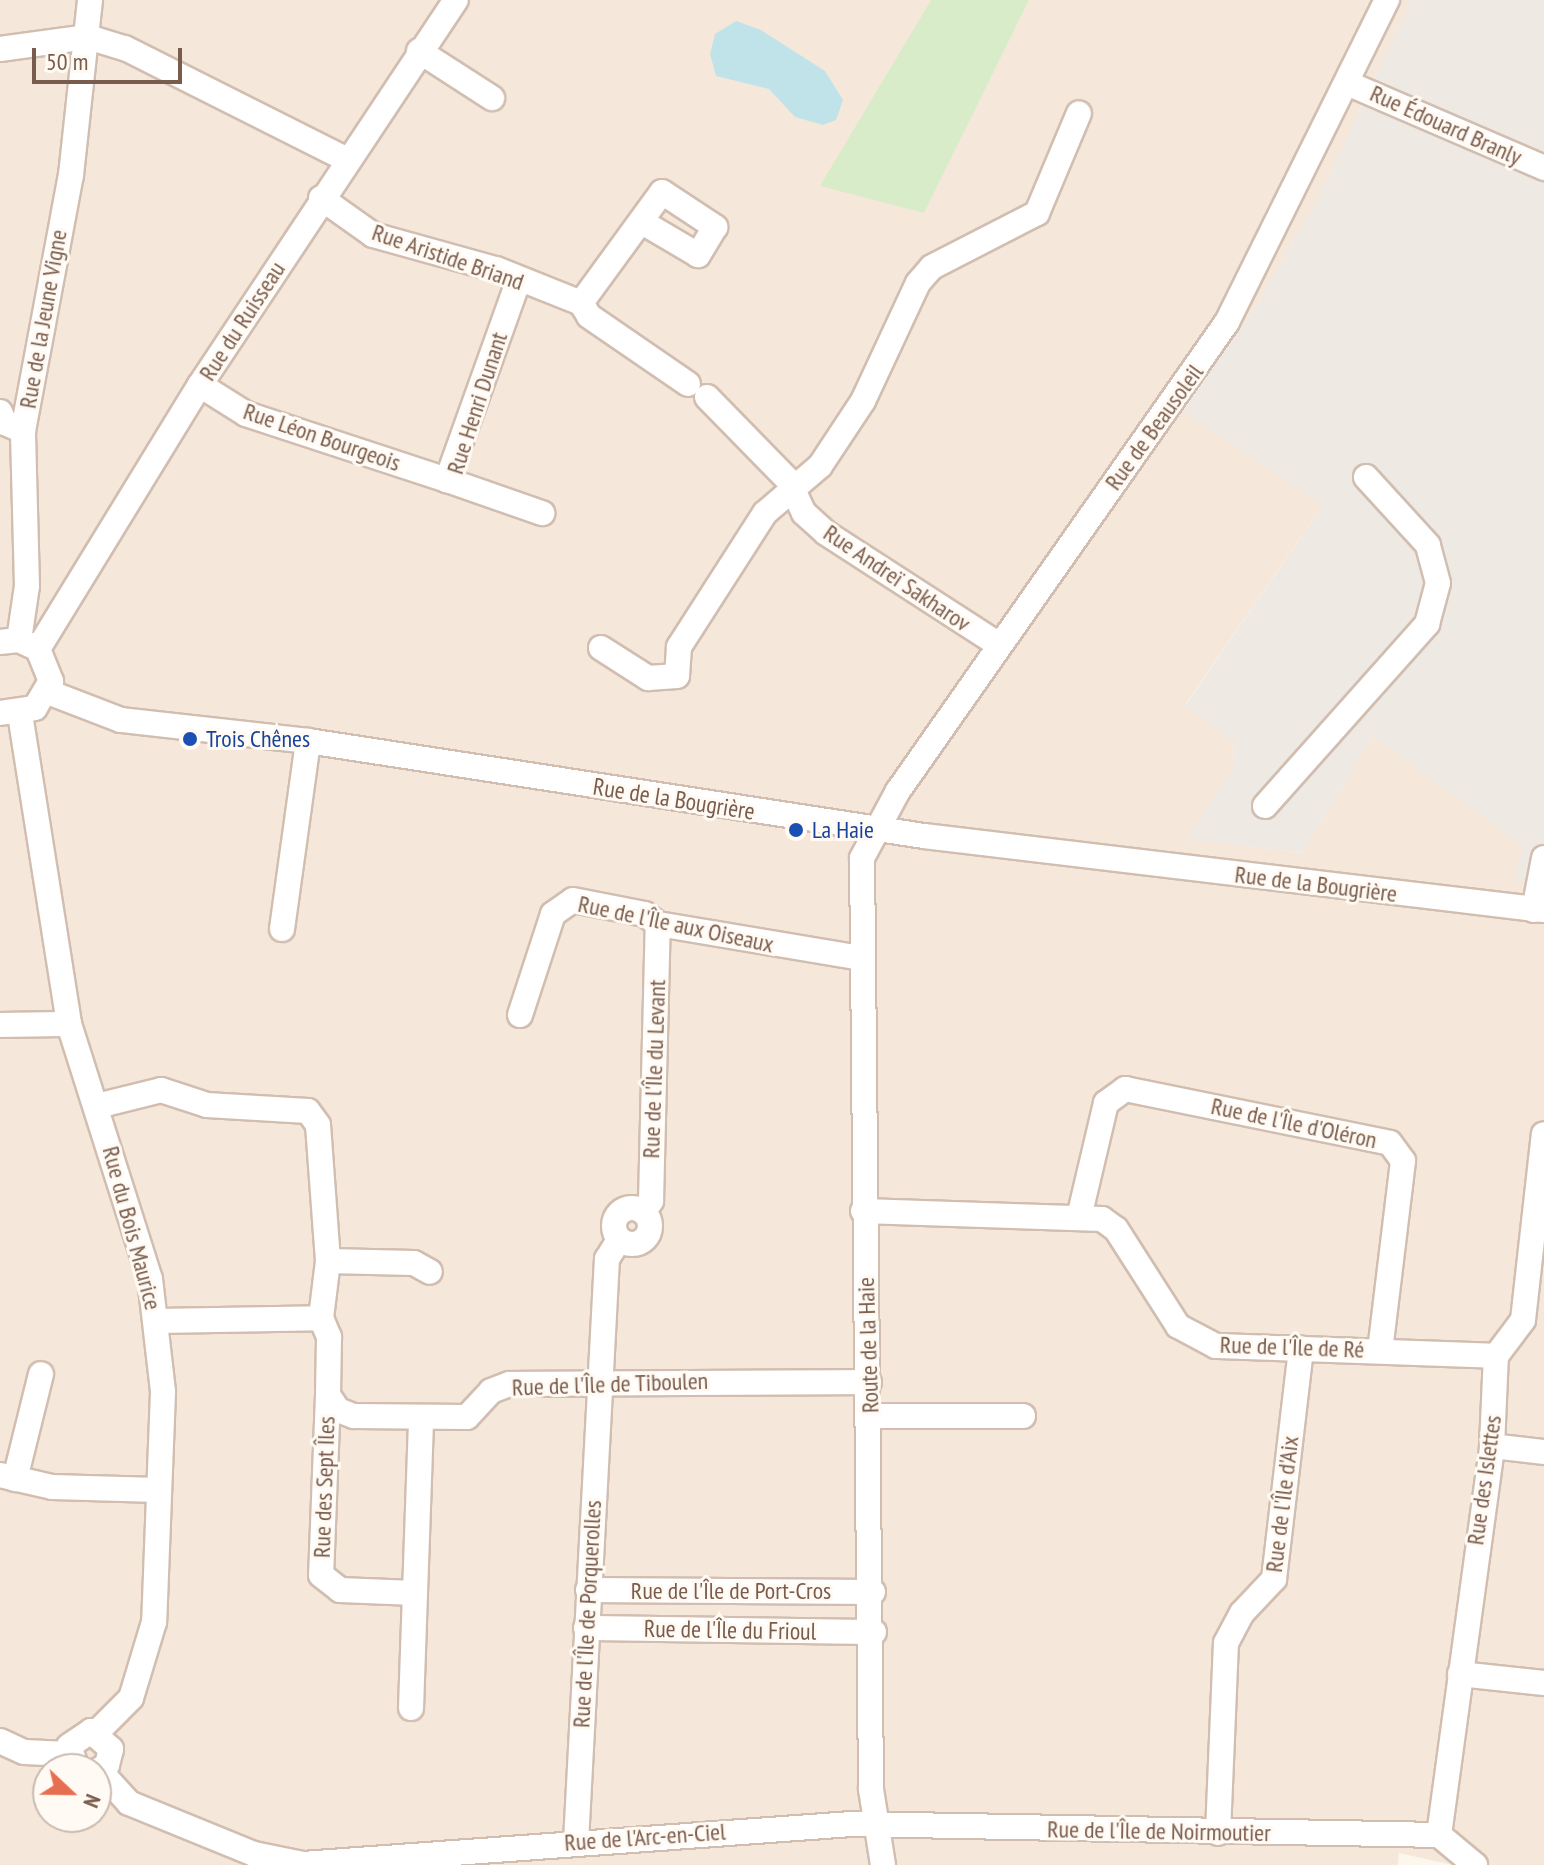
<!DOCTYPE html>
<meta charset="utf-8">
<style>
body{margin:0}
#map{position:relative;width:1544px;height:1865px;overflow:hidden;background:#fdf6ec;font-family:"PT Sans Narrow",sans-serif}
div>[style]{position:absolute}
.residential>*{inset:0;background:#f5e8da}
.industrial>*{inset:0;background:#efe9e4}
.green>*{inset:0;background:#d8ecc9}
.water>*{inset:0;background:#bfe3e8}
.roads{filter:drop-shadow(2px 0 #d1beb0) drop-shadow(-2px 0 #d1beb0) drop-shadow(0 2px #d1beb0) drop-shadow(0 -2px #d1beb0)}
.minor>*{height:24px;margin:-12px;padding:0 12px;transform-origin:12px;border-radius:12px;background:#fff}
.minor>.ring{margin:-12px;padding:0;box-sizing:content-box;background:none;border:24px solid #fff;border-radius:50%}
.dots>*{width:22px;height:22px;translate:-50% -50%;box-sizing:border-box;border:4px solid #fffaf3;border-radius:50%}
span{translate:-50% -50%;white-space:nowrap;text-align:center;line-height:1.15;-webkit-text-stroke:6px #fffaf3;paint-order:stroke}
.street-label{font-size:24px;color:#7a5c4d}
.transit-label{font-size:24px;color:#164399}
.left{translate:0 -50%;text-align:left}
.north{position:absolute;left:32px;top:1753px;width:80px;height:80px;box-sizing:border-box;background:#fffaf3;border:2px solid #cabbb1;border-radius:50%;rotate:112deg;font-size:22px;font-weight:700;line-height:32px;text-align:center;color:#7a5c4d}
.north::after{content:'';display:block;margin:auto;width:28px;height:36px;background:#e76f51;clip-path:polygon(50% 0,100% 100%,50% 72%,0 100%)}
.scale{position:absolute;left:32px;top:48px;width:150px;height:36px;box-sizing:border-box;border:4px solid #7a5c4d;border-top:0;padding-left:10px;font-size:24px;line-height:28px;white-space:nowrap;color:#7a5c4d;-webkit-text-stroke:6px #fffaf3;paint-order:stroke}
</style>
<div id="map">
<div class="residential">
<div style="clip-path:polygon(evenodd,0 0,1411px 0,1324px 187px,1258px 304px,1183px 410px,1323px 505px,1185px 705px,1234px 742px,1233px 768px,1187px 839px,1303px 853px,1372px 736px,1523px 845px,1544px 884px,1544px 1865px,1453px 1865px,1399px 1853px,1398px 1865px,0 1865px,0 0,48px 1769px,96px 1769px,96px 1817px,48px 1817px,48px 1769px)"></div>
</div>
<div class="industrial">
<div style="clip-path:polygon(1411px 0,1544px 0,1544px 884px,1514px 881px,1522px 845px,1372px 736px,1303px 853px,1186px 839px,1233px 768px,1234px 743px,1185px 706px,1323px 505px,1183px 411px,1258px 304px,1324px 187px)"></div>
</div>
<div class="green">
<div style="clip-path:polygon(931px 0,1029px 0,924px 213px,820px 186px)"></div>
</div>
<div class="water">
<div style="clip-path:polygon(736px 21px,761px 30px,825px 71px,843px 100px,836px 120px,823px 125px,795px 117px,769px 89px,716px 76px,710px 54px,715px 34px)"></div>
</div>
<div class="roads">
<div class="minor">
<div style="left:0;top:49px;width:89px;rotate:-7.8deg"></div>
<div style="left:88px;top:37px;width:39px;rotate:17deg"></div>
<div style="left:125px;top:48px;width:247px;rotate:26.7deg"></div>
<div style="left:419px;top:51px;width:87px;rotate:32.8deg"></div>
<div style="left:1347px;top:83px;width:215px;rotate:23.3deg"></div>
<div style="left:321px;top:198px;width:64px;rotate:35.4deg"></div>
<div style="left:373px;top:235px;width:128px;rotate:15.5deg"></div>
<div style="left:496px;top:269px;width:92px;rotate:21.8deg"></div>
<div style="left:519px;top:279px;width:214px;rotate:109.7deg"></div>
<div style="left:447px;top:480px;width:101px;rotate:19.2deg"></div>
<div style="left:581px;top:303px;width:137px;rotate:-53.9deg"></div>
<div style="left:662px;top:192px;width:64px;rotate:33.4deg"></div>
<div style="left:715px;top:227px;width:33px;rotate:121deg"></div>
<div style="left:698px;top:255px;width:65px;rotate:-149.5deg"></div>
<div style="left:581px;top:303px;width:15px;rotate:58deg"></div>
<div style="left:589px;top:316px;width:120px;rotate:34.5deg"></div>
<div style="left:200px;top:385px;width:54px;rotate:32.2deg"></div>
<div style="left:246px;top:414px;width:212px;rotate:18.2deg"></div>
<div style="left:707px;top:397px;width:117px;rotate:45.7deg"></div>
<div style="left:789px;top:481px;width:35px;rotate:65deg"></div>
<div style="left:804px;top:513px;width:30px;rotate:42deg"></div>
<div style="left:826px;top:533px;width:206px;rotate:32.9deg"></div>
<div style="left:0;top:412px;width:12px;rotate:66deg"></div>
<div style="left:5px;top:423px;width:20px;rotate:24deg"></div>
<div style="left:19px;top:640px;width:55px;rotate:-81.6deg"></div>
<div style="left:27px;top:586px;width:155px;rotate:-91.5deg"></div>
<div style="left:23px;top:431px;width:260px;rotate:-79.4deg"></div>
<div style="left:71px;top:175px;width:176px;rotate:-83.8deg"></div>
<div style="left:0;top:642px;width:19px;rotate:-6deg"></div>
<div style="left:19px;top:640px;width:21px;rotate:25deg"></div>
<div style="left:38px;top:649px;width:35px;rotate:68deg"></div>
<div style="left:51px;top:681px;width:31px;rotate:121deg"></div>
<div style="left:35px;top:708px;width:35px;rotate:172deg"></div>
<div style="left:601px;top:648px;width:56px;rotate:32.6deg"></div>
<div style="left:648px;top:678px;width:29px;rotate:-4deg"></div>
<div style="left:677px;top:676px;width:29px;rotate:-86deg"></div>
<div style="left:679px;top:647px;width:159px;rotate:-57.3deg"></div>
<div style="left:765px;top:513px;width:72px;rotate:-40.5deg"></div>
<div style="left:820px;top:466px;width:78px;rotate:-56.5deg"></div>
<div style="left:863px;top:401px;width:130px;rotate:-65deg"></div>
<div style="left:918px;top:283px;width:21px;rotate:-49deg"></div>
<div style="left:932px;top:267px;width:118px;rotate:-27.2deg"></div>
<div style="left:1037px;top:213px;width:108px;rotate:-67.2deg"></div>
<div style="left:38px;top:649px;width:310px;rotate:-58.5deg"></div>
<div style="left:200px;top:385px;width:462px;rotate:-56.4deg"></div>
<div style="left:48px;top:692px;width:78px;rotate:21deg"></div>
<div style="left:121px;top:720px;width:188px;rotate:6.4deg"></div>
<div style="left:308px;top:741px;width:623px;rotate:8.77deg"></div>
<div style="left:924px;top:836px;width:624px;rotate:6.81deg"></div>
<div style="left:20px;top:714px;width:314px;rotate:81deg"></div>
<div style="left:69px;top:1024px;width:268px;rotate:72.4deg"></div>
<div style="left:150px;top:1279px;width:114px;rotate:83.4deg"></div>
<div style="left:163px;top:1392px;width:230px;rotate:92.2deg"></div>
<div style="left:154px;top:1622px;width:79px;rotate:106.8deg"></div>
<div style="left:131px;top:1698px;width:48px;rotate:135deg"></div>
<div style="left:1265px;top:806px;width:244px;rotate:-48.3deg"></div>
<div style="left:1427px;top:624px;width:42px;rotate:-75deg"></div>
<div style="left:1438px;top:583px;width:39px;rotate:-105deg"></div>
<div style="left:1428px;top:545px;width:92px;rotate:-132.4deg"></div>
<div style="left:1534px;top:910px;width:53px;rotate:-79.1deg"></div>
<div style="left:282px;top:929px;width:190px;rotate:-82.1deg"></div>
<div style="left:520px;top:1015px;width:106px;rotate:-71.9deg"></div>
<div style="left:553px;top:914px;width:24px;rotate:-35deg"></div>
<div style="left:573px;top:900px;width:73px;rotate:11deg"></div>
<div style="left:645px;top:914px;width:16px;rotate:38deg"></div>
<div style="left:658px;top:924px;width:206px;rotate:9.5deg"></div>
<div style="left:0;top:1025px;width:69px;rotate:-0.8deg"></div>
<div style="left:97px;top:1106px;width:66px;rotate:-14deg"></div>
<div style="left:161px;top:1090px;width:48px;rotate:18.1deg"></div>
<div style="left:207px;top:1105px;width:101px;rotate:3.4deg"></div>
<div style="left:308px;top:1111px;width:17px;rotate:54deg"></div>
<div style="left:318px;top:1125px;width:136px;rotate:85.8deg"></div>
<div style="left:328px;top:1261px;width:57px;rotate:97deg"></div>
<div class="ring" style="left:614px;top:1208px;width:12px;height:12px"></div>
<div style="left:863px;top:1211px;width:239px;rotate:1.9deg"></div>
<div style="left:1102px;top:1219px;width:17px;rotate:36deg"></div>
<div style="left:1116px;top:1229px;width:115px;rotate:57.4deg"></div>
<div style="left:1178px;top:1326px;width:43px;rotate:27.8deg"></div>
<div style="left:1216px;top:1346px;width:280px;rotate:2deg"></div>
<div style="left:643px;top:1212px;width:14px;rotate:-54deg"></div>
<div style="left:651px;top:1201px;width:277px;rotate:-88.6deg"></div>
<div style="left:1080px;top:1213px;width:113px;rotate:-76.7deg"></div>
<div style="left:1106px;top:1103px;width:24px;rotate:-36deg"></div>
<div style="left:1125px;top:1089px;width:270px;rotate:11.5deg"></div>
<div style="left:1390px;top:1143px;width:22px;rotate:54deg"></div>
<div style="left:1403px;top:1161px;width:190px;rotate:96.9deg"></div>
<div style="left:328px;top:1261px;width:86px;rotate:1.3deg"></div>
<div style="left:414px;top:1263px;width:18px;rotate:29deg"></div>
<div style="left:157px;top:1321px;width:164px;rotate:-1deg"></div>
<div style="left:321px;top:1318px;width:21px;rotate:67deg"></div>
<div style="left:329px;top:1337px;width:58px;rotate:91deg"></div>
<div style="left:328px;top:1395px;width:18px;rotate:56deg"></div>
<div style="left:338px;top:1410px;width:17px;rotate:21deg"></div>
<div style="left:354px;top:1416px;width:113px;rotate:0.5deg"></div>
<div style="left:467px;top:1417px;width:35px;rotate:-47deg"></div>
<div style="left:491px;top:1391px;width:19px;rotate:-21deg"></div>
<div style="left:509px;top:1384px;width:360px;rotate:-0.3deg"></div>
<div style="left:328px;top:1395px;width:180px;rotate:92.2deg"></div>
<div style="left:321px;top:1575px;width:24px;rotate:38deg"></div>
<div style="left:340px;top:1590px;width:75px;rotate:2.3deg"></div>
<div style="left:870px;top:1416px;width:153px"></div>
<div style="left:1492px;top:1446px;width:52px;rotate:6.6deg"></div>
<div style="left:0;top:1475px;width:53px;rotate:13deg"></div>
<div style="left:52px;top:1487px;width:106px;rotate:1.6deg"></div>
<div style="left:15px;top:1479px;width:108px;rotate:-76.1deg"></div>
<div style="left:588px;top:1590px;width:285px;rotate:0.4deg"></div>
<div style="left:586px;top:1628px;width:288px;rotate:0.8deg"></div>
<div style="left:1460px;top:1674px;width:84px;rotate:6.1deg"></div>
<div style="left:411px;top:1708px;width:288px;rotate:-88deg"></div>
<div style="left:0;top:1741px;width:26px;rotate:25deg"></div>
<div style="left:24px;top:1752px;width:45px;rotate:2.5deg"></div>
<div style="left:77px;top:1769px;width:24px;rotate:-109deg"></div>
<div style="left:69px;top:1746px;width:27px;rotate:-34deg"></div>
<div style="left:91px;top:1731px;width:27px;rotate:42deg"></div>
<div style="left:111px;top:1749px;width:16px;rotate:104deg"></div>
<div style="left:107px;top:1765px;width:13px;rotate:148deg"></div>
<div style="left:100px;top:1771px;width:43px;rotate:47.8deg"></div>
<div style="left:129px;top:1803px;width:135px;rotate:22.2deg"></div>
<div style="left:254px;top:1854px;width:50px;rotate:11.5deg"></div>
<div style="left:303px;top:1864px;width:550px;rotate:-4.17deg"></div>
<div style="left:852px;top:1824px;width:587px;rotate:1.07deg"></div>
<div style="left:1218px;top:1833px;width:190px;rotate:-87.6deg"></div>
<div style="left:1226px;top:1643px;width:34px;rotate:-62deg"></div>
<div style="left:1242px;top:1613px;width:47px;rotate:-46.7deg"></div>
<div style="left:1274px;top:1579px;width:232px;rotate:-83.3deg"></div>
<div style="left:1439px;top:1835px;width:393px;rotate:-82.2deg"></div>
<div style="left:1492px;top:1446px;width:90px;rotate:-87.5deg"></div>
<div style="left:1496px;top:1356px;width:45px;rotate:-53.1deg"></div>
<div style="left:1523px;top:1320px;width:187px;rotate:-83.6deg"></div>
<div style="left:1439px;top:1835px;width:47px;rotate:39.8deg"></div>
<div style="left:576px;top:1842px;width:584px;rotate:-86.96deg"></div>
<div style="left:607px;top:1259px;width:22px;rotate:-58deg"></div>
<div style="left:883px;top:1865px;width:77px;rotate:-99deg"></div>
<div style="left:871px;top:1789px;width:931px;rotate:-90.55deg"></div>
<div style="left:862px;top:858px;width:76px;rotate:-61.8deg"></div>
<div style="left:898px;top:791px;width:573px;rotate:-54.95deg"></div>
<div style="left:1227px;top:322px;width:360px;rotate:-63.6deg"></div>
</div>
</div>
<div class="dots">
<div style="left:190px;top:739px;background:#1a4fb4"></div>
<div style="left:796px;top:830px;background:#1a4fb4"></div>
</div>
<div class="street-label">
<span style="left:1446px;top:125px;rotate:24deg">Rue Édouard Branly</span>
<span style="left:448px;top:257px;rotate:19deg">Rue Aristide Briand</span>
<span style="left:43px;top:319px;rotate:-80deg">Rue de la Jeune Vigne</span>
<span style="left:242px;top:321px;rotate:-57deg">Rue du Ruisseau</span>
<span style="left:477px;top:403px;rotate:-72deg">Rue Henri Dunant</span>
<span style="left:1154px;top:427px;rotate:-54deg">Rue de Beausoleil</span>
<span style="left:322px;top:437px;rotate:19deg">Rue Léon Bourgeois</span>
<span style="left:897px;top:578px;rotate:34deg">Rue Andreï Sakharov</span>
<span style="left:674px;top:799px;rotate:9deg">Rue de la Bougrière</span>
<span style="left:1316px;top:884px;rotate:7deg">Rue de la Bougrière</span>
<span style="left:676px;top:924px;rotate:12deg">Rue de l'Île aux Oiseaux</span>
<span style="left:654px;top:1069px;rotate:-88deg">Rue de l'Île du Levant</span>
<span style="left:1294px;top:1123px;rotate:12deg">Rue de l'Île d'Oléron</span>
<span style="left:132px;top:1228px;rotate:75deg">Rue du Bois Maurice</span>
<span style="left:868px;top:1345px;rotate:-92deg">Route de la Haie</span>
<span style="left:1292px;top:1347px;rotate:2deg">Rue de l'Île de Ré</span>
<span style="left:610px;top:1384px;rotate:-2deg">Rue de l'Île de Tiboulen</span>
<span style="left:1484px;top:1480px;rotate:-82deg">Rue des Islettes</span>
<span style="left:324px;top:1487px;rotate:-88deg">Rue des Sept Îles</span>
<span style="left:1282px;top:1504px;rotate:-83deg">Rue de l'Île d'Aix</span>
<span style="left:731px;top:1591px">Rue de l'Île de Port-Cros</span>
<span style="left:587px;top:1614px;rotate:-87deg">Rue de l'Île de Porquerolles</span>
<span style="left:730px;top:1630px;rotate:1deg">Rue de l'Île du Frioul</span>
<span style="left:1159px;top:1831px;rotate:1deg">Rue de l'Île de Noirmoutier</span>
<span style="left:645px;top:1837px;rotate:-4deg">Rue de l'Arc-en-Ciel</span>
</div>
<div class="transit-label">
<span class="left" style="left:206px;top:739px">Trois Chênes</span>
<span class="left" style="left:812px;top:830px">La Haie</span>
</div>
<div class="north">N</div>
<div class="scale">50 m</div>
</div>
